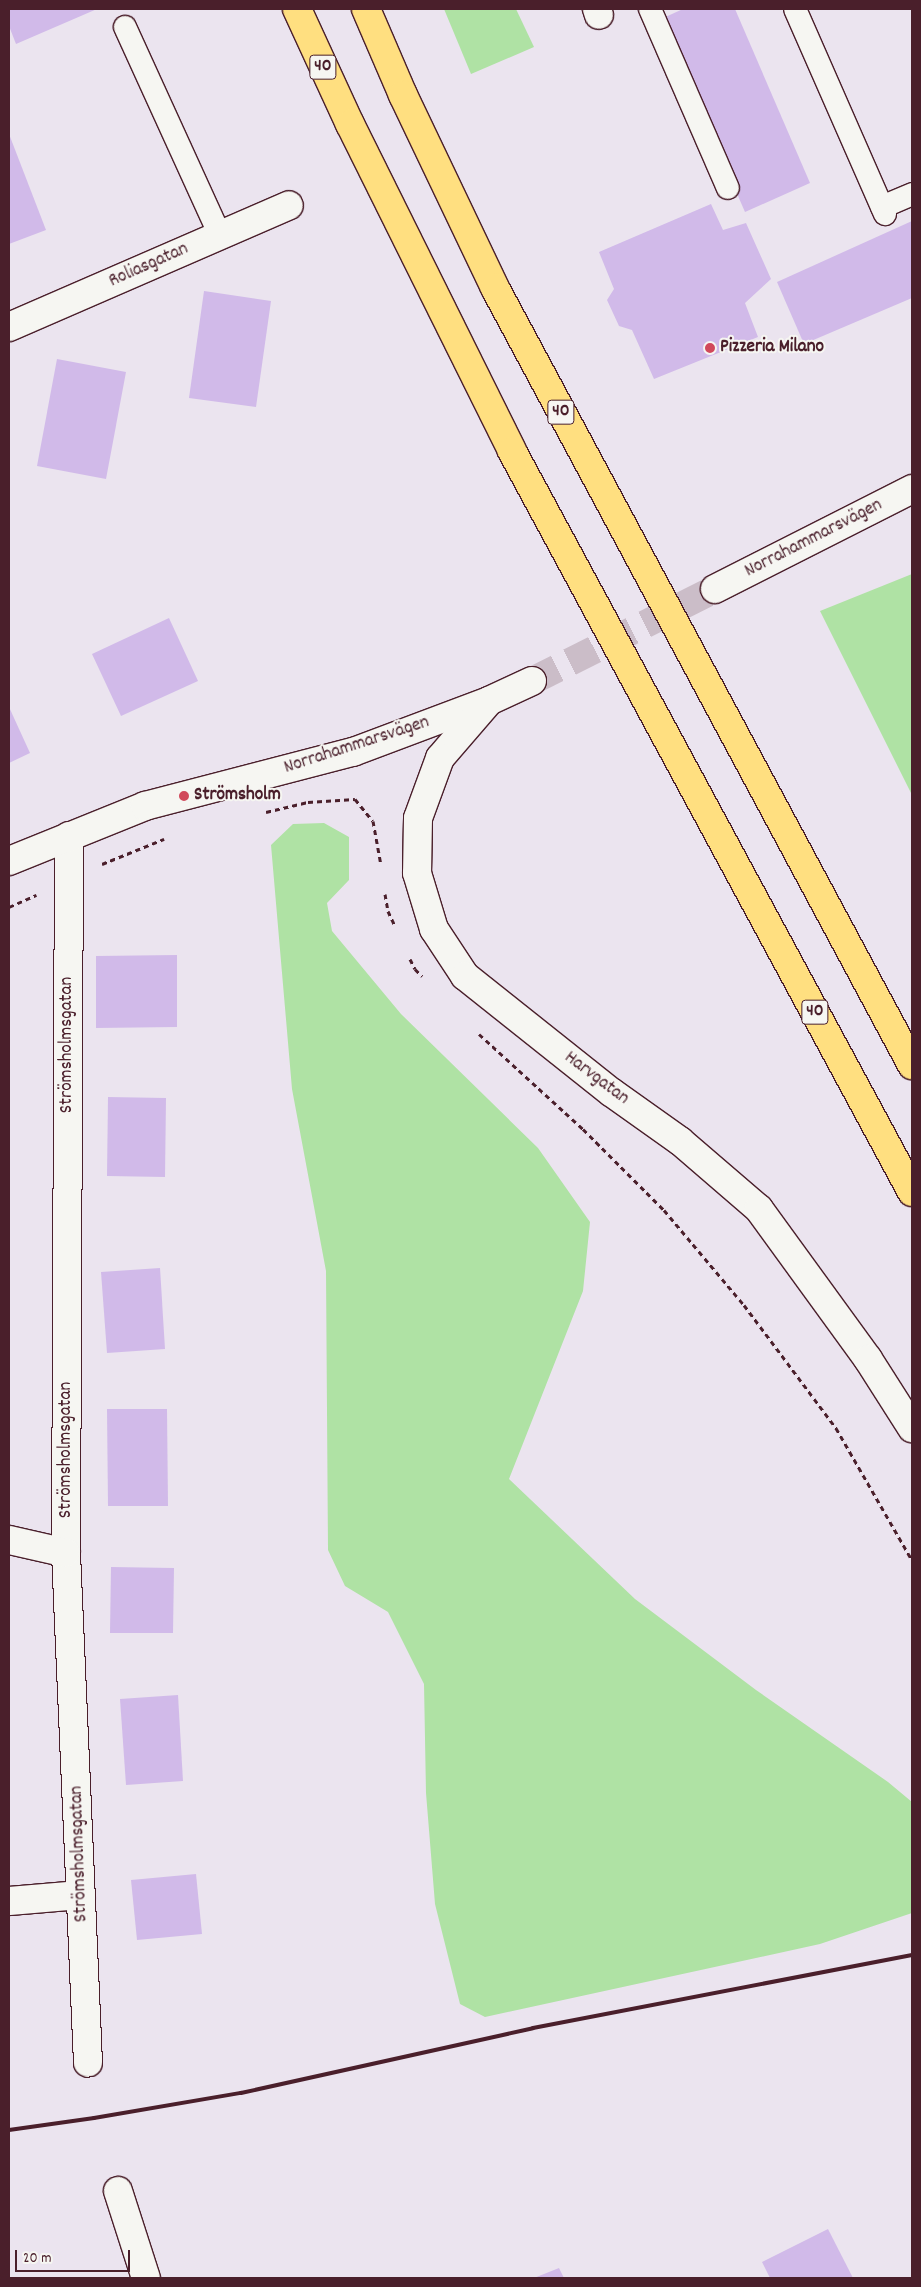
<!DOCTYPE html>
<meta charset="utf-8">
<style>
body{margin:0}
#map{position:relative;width:921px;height:2287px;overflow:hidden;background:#ebe4ef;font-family:Dekko,sans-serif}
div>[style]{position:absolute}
.green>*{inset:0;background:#afe2a4}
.building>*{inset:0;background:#d1bae9}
.secondary-tunnel>*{height:28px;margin-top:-14px;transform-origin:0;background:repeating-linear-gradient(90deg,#cbbdc8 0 28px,transparent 0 42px)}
.path>*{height:3px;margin-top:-1.5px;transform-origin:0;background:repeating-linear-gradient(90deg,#4a1f2b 0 5px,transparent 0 9px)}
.roads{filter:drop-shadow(1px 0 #4a1f2b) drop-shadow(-1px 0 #4a1f2b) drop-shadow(0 1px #4a1f2b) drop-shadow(0 -1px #4a1f2b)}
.lane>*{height:22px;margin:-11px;padding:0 11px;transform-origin:11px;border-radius:11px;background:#f6f6f2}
.street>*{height:28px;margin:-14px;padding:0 14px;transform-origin:14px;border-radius:14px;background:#f6f6f2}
.secondary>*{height:28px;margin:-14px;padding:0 14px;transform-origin:14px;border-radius:14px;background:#f6f6f2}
.highway>*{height:28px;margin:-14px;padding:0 14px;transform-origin:14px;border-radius:14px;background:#ffdf80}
.rail>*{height:4px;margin:-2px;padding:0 2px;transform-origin:2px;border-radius:2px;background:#4a1f2b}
.dots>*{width:14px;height:14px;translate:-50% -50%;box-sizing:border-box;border:2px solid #f6f6f2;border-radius:50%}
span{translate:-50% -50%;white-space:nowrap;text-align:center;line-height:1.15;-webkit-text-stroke:4px #f6f6f2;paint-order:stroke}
.shield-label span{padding:1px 4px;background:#f6f6f2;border:1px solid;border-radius:4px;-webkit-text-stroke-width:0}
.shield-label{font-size:18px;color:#4a1f2b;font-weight:700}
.street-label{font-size:19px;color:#4a1f2b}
.poi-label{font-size:19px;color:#4a1f2b;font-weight:700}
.left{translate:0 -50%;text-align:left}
.frame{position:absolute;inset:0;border:10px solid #4a1f2b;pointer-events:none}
.scale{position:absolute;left:15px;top:2250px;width:115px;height:22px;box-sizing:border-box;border:2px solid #4a1f2b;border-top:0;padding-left:6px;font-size:15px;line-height:18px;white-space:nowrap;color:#4a1f2b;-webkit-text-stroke:4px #f6f6f2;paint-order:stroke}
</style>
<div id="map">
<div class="green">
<div style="clip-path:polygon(444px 9px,516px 9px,534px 47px,471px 74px)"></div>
<div style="clip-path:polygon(912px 574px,912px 795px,820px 611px)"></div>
<div style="clip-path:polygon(324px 823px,349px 837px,349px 880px,327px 903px,332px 931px,401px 1014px,538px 1148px,590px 1222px,583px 1291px,509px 1479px,635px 1599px,756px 1690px,888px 1782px,912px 1802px,912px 1913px,820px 1944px,485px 2017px,460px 2004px,435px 1904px,426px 1793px,424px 1684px,388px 1612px,345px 1586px,328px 1550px,326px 1271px,292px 1089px,271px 845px,293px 824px)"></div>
</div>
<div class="building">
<div style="clip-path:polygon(9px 9px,97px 9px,16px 44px,9px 26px)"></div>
<div style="clip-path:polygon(683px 9px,735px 9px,810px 183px,745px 212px,661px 19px)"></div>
<div style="clip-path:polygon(9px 134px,46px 230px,9px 244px)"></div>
<div style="clip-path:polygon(711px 204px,723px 230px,746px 223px,771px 279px,745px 303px,758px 337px,654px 379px,632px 330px,619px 326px,607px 300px,614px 289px,599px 252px)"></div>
<div style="clip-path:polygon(912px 221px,912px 298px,804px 344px,777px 282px)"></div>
<div style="clip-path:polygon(204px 291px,271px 301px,256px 407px,189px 398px)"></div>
<div style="clip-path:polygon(57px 359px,126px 372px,106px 479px,37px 466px)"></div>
<div style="clip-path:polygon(169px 618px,198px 681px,121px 716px,92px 654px)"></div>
<div style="clip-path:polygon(9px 707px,30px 753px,9px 763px)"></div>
<div style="clip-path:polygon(177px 955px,177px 1027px,96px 1028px,96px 956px)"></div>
<div style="clip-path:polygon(108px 1097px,166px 1098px,165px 1177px,107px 1176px)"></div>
<div style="clip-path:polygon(160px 1268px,165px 1349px,107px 1353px,101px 1272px)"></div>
<div style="clip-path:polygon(107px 1409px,167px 1409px,168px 1506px,108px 1506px)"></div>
<div style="clip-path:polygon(111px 1567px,174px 1568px,173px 1633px,110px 1633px)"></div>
<div style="clip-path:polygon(178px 1695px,183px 1781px,126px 1785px,120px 1699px)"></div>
<div style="clip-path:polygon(196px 1874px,202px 1934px,137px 1940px,131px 1880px)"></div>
<div style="clip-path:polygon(828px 2229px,853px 2278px,770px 2278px,762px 2262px)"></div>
<div style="clip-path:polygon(559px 2268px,564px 2278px,534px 2278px)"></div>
</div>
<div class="secondary-tunnel">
<div style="left:532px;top:681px;width:205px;rotate:-26.7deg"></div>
</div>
<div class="path">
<div style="left:266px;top:812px;width:43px;rotate:-13.4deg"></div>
<div style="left:308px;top:802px;width:47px;rotate:-3.7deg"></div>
<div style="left:355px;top:799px;width:28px;rotate:51deg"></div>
<div style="left:373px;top:821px;width:45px;rotate:79.7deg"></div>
<div style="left:102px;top:864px;width:67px;rotate:-22deg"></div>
<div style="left:385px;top:894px;width:17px;rotate:80deg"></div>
<div style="left:388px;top:911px;width:17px;rotate:65deg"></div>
<div style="left:9px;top:907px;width:30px;rotate:-24deg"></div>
<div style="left:410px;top:959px;width:11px;rotate:63deg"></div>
<div style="left:415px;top:969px;width:10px;rotate:45deg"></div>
<div style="left:479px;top:1034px;width:141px;rotate:42.4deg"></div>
<div style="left:583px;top:1129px;width:115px;rotate:45deg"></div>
<div style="left:664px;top:1210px;width:124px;rotate:49.9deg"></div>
<div style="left:744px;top:1305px;width:154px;rotate:53.2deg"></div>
<div style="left:836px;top:1428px;width:152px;rotate:60.1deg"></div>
</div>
<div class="roads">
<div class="lane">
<div style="left:650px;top:9px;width:195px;rotate:66.5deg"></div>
<div style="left:795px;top:9px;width:224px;rotate:66.3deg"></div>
<div style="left:125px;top:27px;width:229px;rotate:65.5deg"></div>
<div style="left:882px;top:207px;width:33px;rotate:-23deg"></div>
</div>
<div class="street">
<div style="left:597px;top:9px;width:6px;rotate:72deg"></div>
<div style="left:9px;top:327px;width:305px;rotate:-23.5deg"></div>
<div style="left:69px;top:836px;width:717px;rotate:90.24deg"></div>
<div style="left:66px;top:1553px;width:510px;rotate:87.53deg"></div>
<div style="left:9px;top:861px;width:147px;rotate:-22deg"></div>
<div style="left:145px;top:806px;width:215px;rotate:-14.6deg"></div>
<div style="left:353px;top:752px;width:145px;rotate:-20.6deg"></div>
<div style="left:9px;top:1540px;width:58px;rotate:12.8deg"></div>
<div style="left:9px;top:1901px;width:72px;rotate:-4.8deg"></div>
<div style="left:118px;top:2191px;width:91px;rotate:72.2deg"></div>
</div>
<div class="secondary">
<div style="left:715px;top:589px;width:221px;rotate:-26.9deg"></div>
<div style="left:532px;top:681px;width:47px;rotate:155.1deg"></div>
<div style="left:489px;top:701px;width:75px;rotate:130.7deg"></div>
<div style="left:440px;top:758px;width:64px;rotate:110.1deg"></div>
<div style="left:418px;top:818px;width:55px;rotate:91deg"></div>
<div style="left:417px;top:873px;width:59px;rotate:73.1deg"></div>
<div style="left:434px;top:929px;width:56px;rotate:56.6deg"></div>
<div style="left:465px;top:976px;width:186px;rotate:38.5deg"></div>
<div style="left:611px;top:1092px;width:85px;rotate:35.4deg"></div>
<div style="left:680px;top:1141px;width:104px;rotate:40.7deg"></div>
<div style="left:759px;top:1209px;width:185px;rotate:54deg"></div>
<div style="left:868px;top:1359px;width:82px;rotate:57.5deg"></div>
</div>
<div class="highway">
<div style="left:297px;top:9px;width:127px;rotate:65.3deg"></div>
<div style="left:350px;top:124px;width:365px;rotate:63.6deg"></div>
<div style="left:512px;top:451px;width:842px;rotate:61.64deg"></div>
<div style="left:366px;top:9px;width:94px;rotate:66.7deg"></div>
<div style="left:403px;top:95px;width:214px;rotate:64.5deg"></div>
<div style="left:495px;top:288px;width:882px;rotate:61.78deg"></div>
</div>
</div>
<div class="rail">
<div style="left:9px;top:2130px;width:86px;rotate:-8deg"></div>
<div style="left:94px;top:2118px;width:149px;rotate:-9.7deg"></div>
<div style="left:241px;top:2093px;width:299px;rotate:-12.5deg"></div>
<div style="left:533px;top:2028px;width:386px;rotate:-10.9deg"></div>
</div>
<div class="dots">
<div style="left:710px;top:348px;background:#d1495b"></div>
<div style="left:184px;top:796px;background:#d1495b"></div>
</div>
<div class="shield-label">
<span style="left:323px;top:67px">40</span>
<span style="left:561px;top:412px">40</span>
<span style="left:815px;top:1012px">40</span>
</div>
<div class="street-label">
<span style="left:149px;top:266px;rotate:-24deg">Roliasgatan</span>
<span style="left:814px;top:539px;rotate:-27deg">Norrahammarsvägen</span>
<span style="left:357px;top:746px;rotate:-18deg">Norrahammarsvägen</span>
<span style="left:68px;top:1045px;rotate:-90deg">Strömsholmsgatan</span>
<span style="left:596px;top:1079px;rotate:37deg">Harvgatan</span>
<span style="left:67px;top:1450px;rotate:-90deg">Strömsholmsgatan</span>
<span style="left:80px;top:1854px;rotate:-92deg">Strömsholmsgatan</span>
</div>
<div class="poi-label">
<span class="left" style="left:720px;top:348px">Pizzeria Milano</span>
<span class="left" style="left:194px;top:796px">Strömsholm</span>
</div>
<div class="frame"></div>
<div class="scale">20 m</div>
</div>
